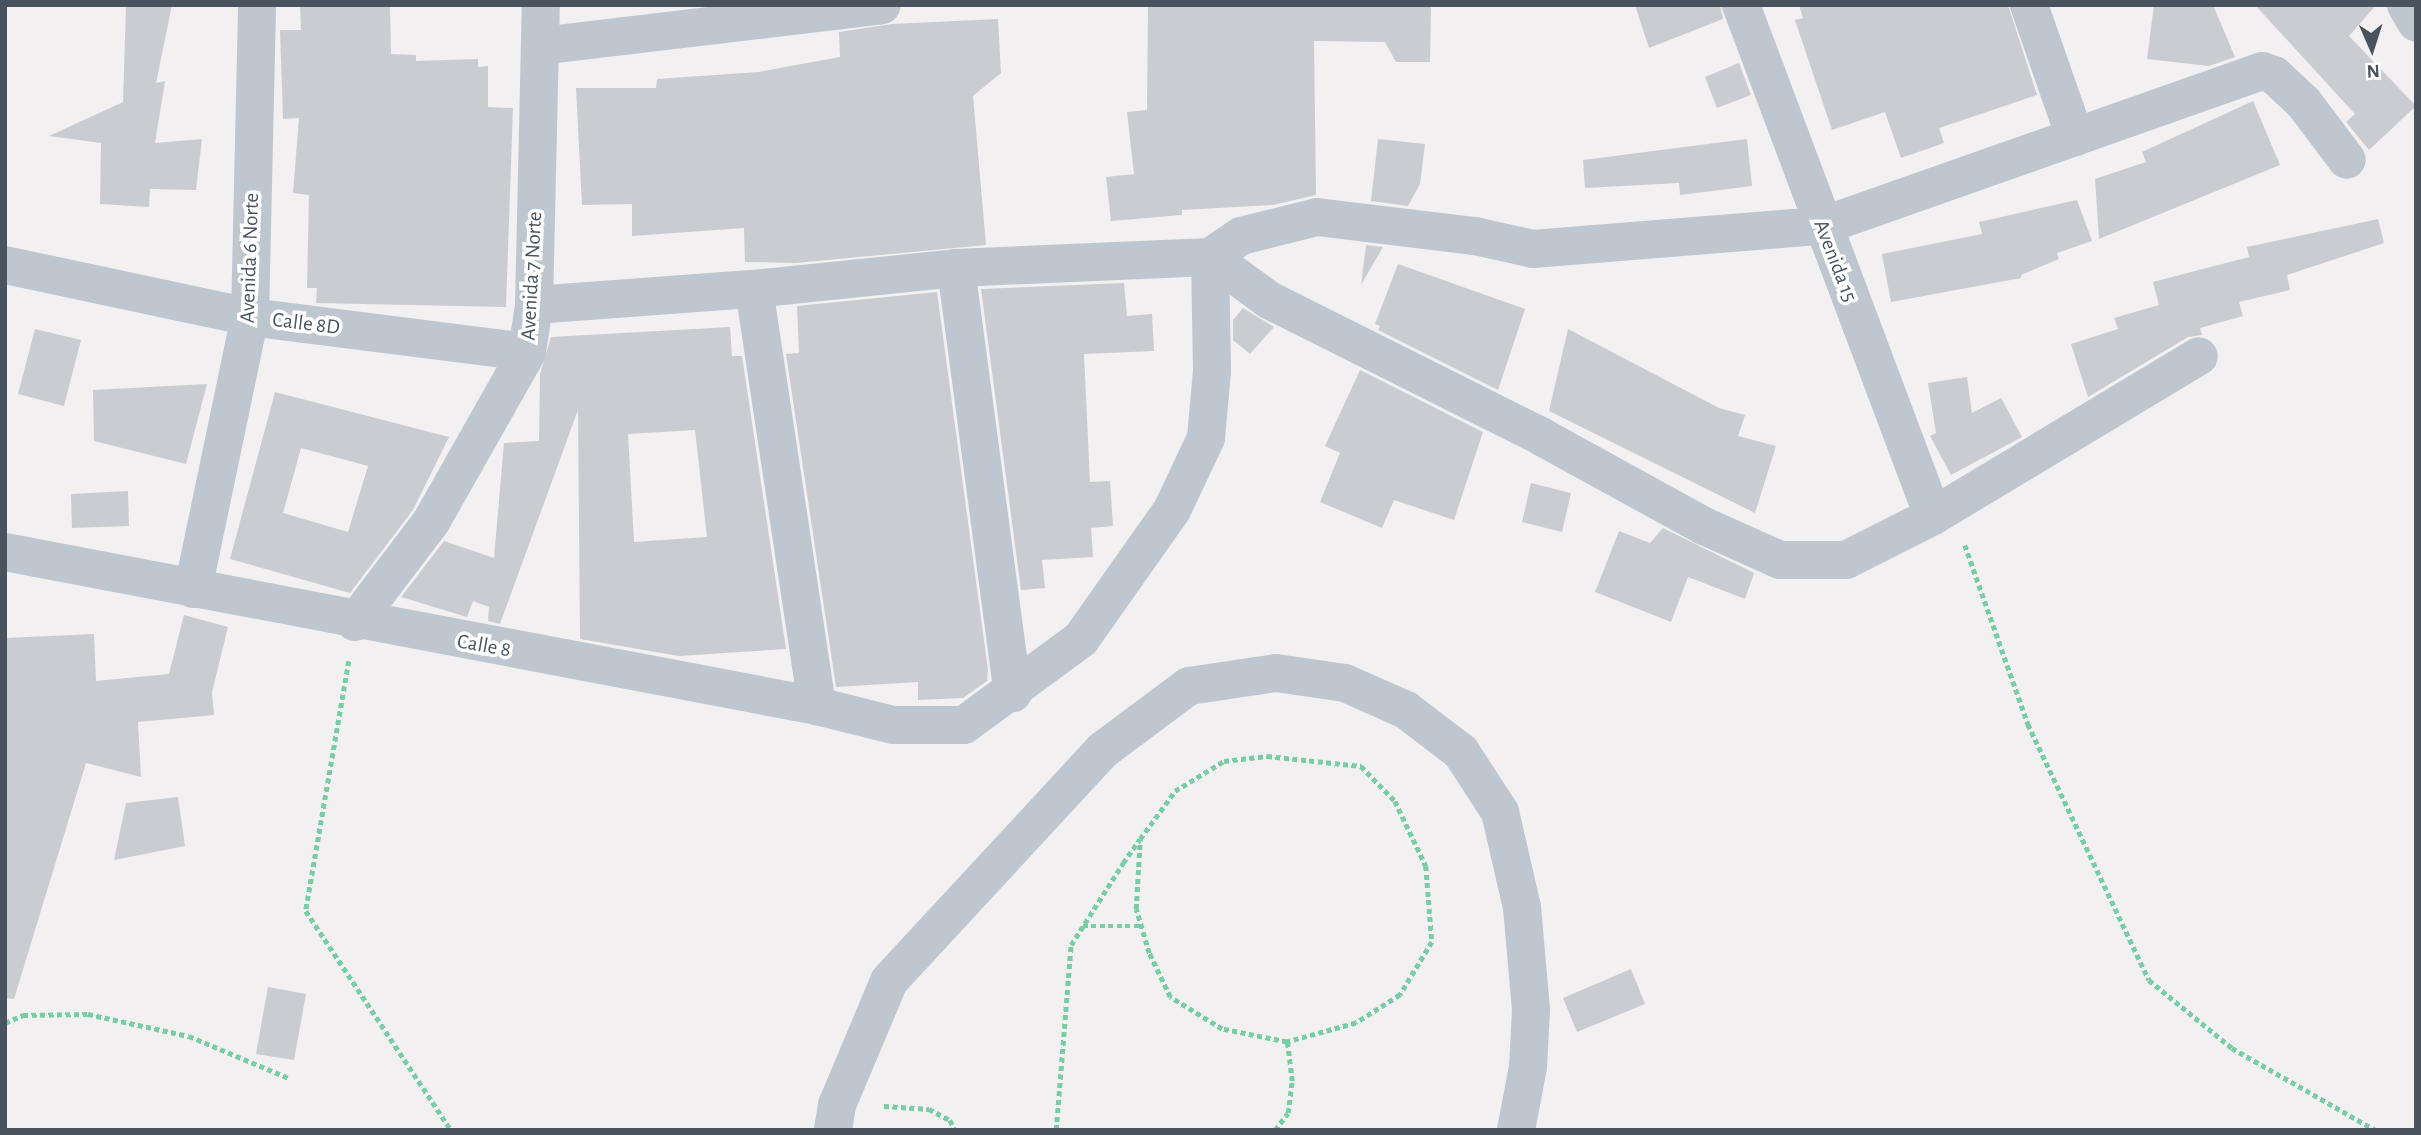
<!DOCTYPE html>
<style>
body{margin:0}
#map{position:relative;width:2421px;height:1135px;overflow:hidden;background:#f2f0f0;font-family:"Alegreya Sans",sans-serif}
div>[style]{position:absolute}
.building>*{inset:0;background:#caccd2}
.path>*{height:4.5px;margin-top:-2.25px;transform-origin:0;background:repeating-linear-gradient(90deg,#77cda5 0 5px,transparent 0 8.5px)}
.minor>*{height:38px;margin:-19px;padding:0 19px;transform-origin:19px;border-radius:19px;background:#bec7cf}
span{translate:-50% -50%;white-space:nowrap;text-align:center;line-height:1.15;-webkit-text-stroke:7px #fff;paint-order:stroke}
.street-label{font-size:21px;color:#48535d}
.frame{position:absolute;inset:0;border:7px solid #48535d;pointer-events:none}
.north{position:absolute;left:2337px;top:14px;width:70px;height:70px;-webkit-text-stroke:5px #fff;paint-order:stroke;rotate:177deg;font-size:19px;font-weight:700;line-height:28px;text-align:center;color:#48535d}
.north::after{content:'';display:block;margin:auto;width:24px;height:32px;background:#48535d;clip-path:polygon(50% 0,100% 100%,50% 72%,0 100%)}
</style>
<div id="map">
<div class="building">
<div style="clip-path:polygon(126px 5px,172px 5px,156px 83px,165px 81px,155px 143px,202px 139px,196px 190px,150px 189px,149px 207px,100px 204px,101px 143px,49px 136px,123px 102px)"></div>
<div style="clip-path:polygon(300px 5px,390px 5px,391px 54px,416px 55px,416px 61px,478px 59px,478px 67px,488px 66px,488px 107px,513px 108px,506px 307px,316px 303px,317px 288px,307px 288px,309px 195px,293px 193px,299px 118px,283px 119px,280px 30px,301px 30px)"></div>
<div style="clip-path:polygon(1148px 5px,1431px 5px,1430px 62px,1396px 62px,1385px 42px,1314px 41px,1316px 195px,1273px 205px,1182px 210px,1182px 215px,1111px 221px,1106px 177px,1134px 174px,1127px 112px,1147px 110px)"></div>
<div style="clip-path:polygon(1635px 5px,1720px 5px,1723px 19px,1649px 48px)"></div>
<div style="clip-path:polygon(1799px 5px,2008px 5px,2037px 95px,1939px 128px,1944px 143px,1901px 158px,1885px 112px,1832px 130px,1795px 20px,1803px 18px)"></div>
<div style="clip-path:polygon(2154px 5px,2213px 5px,2235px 57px,2209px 66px,2147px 59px)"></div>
<div style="clip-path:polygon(2255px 5px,2376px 5px,2349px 36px,2416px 106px,2369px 150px,2346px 122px,2355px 114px)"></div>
<div style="clip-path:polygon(998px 19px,1001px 73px,973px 96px,986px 245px,796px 263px,745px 262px,744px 228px,632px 236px,632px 204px,582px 205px,576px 88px,656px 88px,657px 79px,758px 72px,840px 57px,839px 32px,892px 24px)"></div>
<div style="clip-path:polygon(1739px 63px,1751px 95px,1717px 108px,1705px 77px)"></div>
<div style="clip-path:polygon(2253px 101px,2280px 165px,2099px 239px,2095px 179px,2146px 162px,2142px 152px)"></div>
<div style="clip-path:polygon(1378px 139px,1425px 144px,1420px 184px,1408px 206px,1371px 201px)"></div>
<div style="clip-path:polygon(1747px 139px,1752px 186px,1680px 195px,1679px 183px,1585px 188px,1583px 160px)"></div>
<div style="clip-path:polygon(2077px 200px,2092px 241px,2057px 253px,2059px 259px,2021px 275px,2021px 278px,1891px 302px,1882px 254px,1982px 234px,1979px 222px)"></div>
<div style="clip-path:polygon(2378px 219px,2384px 243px,2287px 275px,2290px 290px,2239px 302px,2243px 316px,2200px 328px,2202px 335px,2188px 337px,2088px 397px,2071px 344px,2118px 329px,2114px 318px,2159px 305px,2153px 282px,2249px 257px,2247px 247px)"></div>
<div style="clip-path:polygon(1366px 245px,1383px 247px,1361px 285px)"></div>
<div style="clip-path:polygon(1398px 264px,1525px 309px,1498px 390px,1378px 330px,1380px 326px,1375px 324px)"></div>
<div style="clip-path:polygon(1124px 283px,1127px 316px,1152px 314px,1154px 351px,1084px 354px,1090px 482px,1110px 481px,1113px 526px,1091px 528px,1093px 557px,1042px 560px,1045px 588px,1021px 590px,981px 289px)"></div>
<div style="clip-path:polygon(937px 292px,988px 670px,987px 681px,963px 698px,918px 700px,918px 682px,836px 687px,786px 354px,799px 353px,797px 306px)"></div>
<div style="clip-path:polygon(1243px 308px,1274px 327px,1250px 354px,1233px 340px,1233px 320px)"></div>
<div style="clip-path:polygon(evenodd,730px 327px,732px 356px,742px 356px,786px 649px,679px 656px,580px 639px,578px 410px,500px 624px,488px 621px,489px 607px,473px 601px,467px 617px,401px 597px,444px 541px,494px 558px,504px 443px,539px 441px,540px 374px,551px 337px,730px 327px,695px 430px,707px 537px,634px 542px,628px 434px,695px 430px)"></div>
<div style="clip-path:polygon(35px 329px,81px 340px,64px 406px,18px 394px)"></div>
<div style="clip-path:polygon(1568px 329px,1719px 408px,1745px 415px,1738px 436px,1776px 446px,1755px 513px,1549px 411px)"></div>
<div style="clip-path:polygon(1360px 370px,1483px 432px,1454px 520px,1394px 500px,1382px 528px,1320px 502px,1340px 453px,1325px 446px)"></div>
<div style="clip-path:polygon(1967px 377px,1972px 413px,2001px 398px,2022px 437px,1951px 475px,1930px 436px,1936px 433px,1928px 383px)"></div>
<div style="clip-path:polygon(207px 384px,186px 464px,94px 441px,93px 390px)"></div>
<div style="clip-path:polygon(evenodd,275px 392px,449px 437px,413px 510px,350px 593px,230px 559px,275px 392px,301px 448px,368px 466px,348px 532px,283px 513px,301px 448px)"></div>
<div style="clip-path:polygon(1531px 483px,1571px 493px,1562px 532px,1522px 522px)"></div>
<div style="clip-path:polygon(128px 491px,129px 526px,72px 528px,71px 494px)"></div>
<div style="clip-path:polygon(1663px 528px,1754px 573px,1745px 599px,1688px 577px,1671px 622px,1595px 592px,1619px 531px,1650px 543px)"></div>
<div style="clip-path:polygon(184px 615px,228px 627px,212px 692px,214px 715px,138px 722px,141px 777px,86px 763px,14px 999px,5px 998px,5px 638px,94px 634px,96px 681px,169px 674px)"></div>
<div style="clip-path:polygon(178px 797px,185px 846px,114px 860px,126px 803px)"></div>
<div style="clip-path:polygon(1631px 969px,1645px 1004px,1577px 1032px,1563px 998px)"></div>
<div style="clip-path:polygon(268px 987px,306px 994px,294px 1060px,256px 1054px)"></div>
</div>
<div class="path">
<div style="left:1965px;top:545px;width:190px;rotate:70.6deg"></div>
<div style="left:2028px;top:724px;width:283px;rotate:64.7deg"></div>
<div style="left:2149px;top:980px;width:107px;rotate:39.3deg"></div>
<div style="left:2232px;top:1048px;width:165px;rotate:29.8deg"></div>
<div style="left:349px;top:661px;width:254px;rotate:99.8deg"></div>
<div style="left:306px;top:911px;width:263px;rotate:56.5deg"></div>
<div style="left:1083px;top:926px;width:57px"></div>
<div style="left:5px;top:1023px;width:20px;rotate:-24deg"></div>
<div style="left:23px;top:1015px;width:65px;rotate:-0.9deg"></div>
<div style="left:88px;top:1014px;width:103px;rotate:12.3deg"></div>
<div style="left:189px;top:1036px;width:108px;rotate:22.8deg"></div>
<div style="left:884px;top:1106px;width:45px;rotate:3.8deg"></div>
<div style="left:929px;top:1109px;width:24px;rotate:28deg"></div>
<div style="left:950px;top:1120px;width:11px;rotate:63deg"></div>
<div style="left:1056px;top:1130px;width:186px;rotate:-85.4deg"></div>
<div style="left:1071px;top:945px;width:97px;rotate:-57.6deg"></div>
<div style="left:1123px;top:863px;width:29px;rotate:-55deg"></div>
<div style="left:1140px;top:839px;width:59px;rotate:-53.9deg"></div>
<div style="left:1175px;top:791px;width:57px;rotate:-31.5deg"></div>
<div style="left:1224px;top:761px;width:43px;rotate:-6.6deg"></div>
<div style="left:1267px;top:756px;width:95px;rotate:6.1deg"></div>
<div style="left:1361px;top:766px;width:49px;rotate:45.8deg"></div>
<div style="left:1395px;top:801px;width:72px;rotate:64.5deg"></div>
<div style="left:1426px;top:866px;width:76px;rotate:85.5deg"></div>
<div style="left:1432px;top:942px;width:62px;rotate:121.1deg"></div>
<div style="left:1400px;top:995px;width:52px;rotate:147.5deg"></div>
<div style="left:1356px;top:1023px;width:72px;rotate:164.6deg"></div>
<div style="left:1287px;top:1042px;width:66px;rotate:-168.7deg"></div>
<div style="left:1222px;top:1029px;width:61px;rotate:-148.4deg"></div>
<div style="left:1170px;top:997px;width:49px;rotate:-115.5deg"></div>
<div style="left:1149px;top:953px;width:46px;rotate:-106.5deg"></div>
<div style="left:1136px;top:909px;width:70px;rotate:-86.7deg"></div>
<div style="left:1275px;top:1130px;width:21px;rotate:-53deg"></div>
<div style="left:1288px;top:1113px;width:32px;rotate:-83deg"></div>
<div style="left:1292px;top:1081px;width:39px;rotate:-97deg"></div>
</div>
<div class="minor">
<div style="left:1741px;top:5px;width:546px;rotate:69.41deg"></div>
<div style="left:2029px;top:5px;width:140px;rotate:70.8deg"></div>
<div style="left:2406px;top:5px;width:20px;rotate:60deg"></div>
<div style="left:540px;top:46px;width:344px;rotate:-6.8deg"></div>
<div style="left:1210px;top:257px;width:73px;rotate:36.1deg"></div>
<div style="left:1269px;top:300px;width:305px;rotate:26.6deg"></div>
<div style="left:1542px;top:437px;width:185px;rotate:28.8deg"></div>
<div style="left:1704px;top:526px;width:83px;rotate:24.1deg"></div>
<div style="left:1780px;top:560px;width:66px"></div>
<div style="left:1846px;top:560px;width:97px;rotate:-26.8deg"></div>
<div style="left:1933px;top:516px;width:310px;rotate:-31deg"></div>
<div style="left:5px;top:265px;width:250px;rotate:12deg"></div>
<div style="left:250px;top:317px;width:279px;rotate:7.2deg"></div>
<div style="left:956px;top:268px;width:429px;rotate:82.4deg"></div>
<div style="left:754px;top:289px;width:422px;rotate:81.4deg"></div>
<div style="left:534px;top:305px;width:221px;rotate:-4.2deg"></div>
<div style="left:754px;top:289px;width:203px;rotate:-5.9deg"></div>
<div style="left:956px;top:268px;width:254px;rotate:-2.5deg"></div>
<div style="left:1210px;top:257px;width:37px;rotate:-34deg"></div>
<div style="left:1241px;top:236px;width:78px;rotate:-14deg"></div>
<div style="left:1317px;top:217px;width:159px;rotate:6.9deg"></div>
<div style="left:1475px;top:236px;width:59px;rotate:12.6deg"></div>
<div style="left:1533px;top:249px;width:290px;rotate:-4.6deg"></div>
<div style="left:1822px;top:226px;width:467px;rotate:-19.4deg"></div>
<div style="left:2262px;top:71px;width:13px;rotate:18deg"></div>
<div style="left:2274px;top:75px;width:41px;rotate:43deg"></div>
<div style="left:2304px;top:103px;width:71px;rotate:53deg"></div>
<div style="left:5px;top:552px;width:826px;rotate:10.74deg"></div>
<div style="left:817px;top:706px;width:78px;rotate:14deg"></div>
<div style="left:893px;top:725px;width:71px"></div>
<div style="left:964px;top:725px;width:145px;rotate:-36.3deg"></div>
<div style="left:1081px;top:639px;width:158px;rotate:-54.8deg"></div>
<div style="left:1172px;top:510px;width:80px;rotate:-64.7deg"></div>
<div style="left:1206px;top:438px;width:67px;rotate:-84.9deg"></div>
<div style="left:1212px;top:371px;width:114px;rotate:-91deg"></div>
<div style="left:193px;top:589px;width:278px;rotate:-78.2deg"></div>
<div style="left:250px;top:317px;width:312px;rotate:-88.7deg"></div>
<div style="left:355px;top:622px;width:126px;rotate:-52.8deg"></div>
<div style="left:431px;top:522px;width:195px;rotate:-60.5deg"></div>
<div style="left:527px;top:352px;width:48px;rotate:-81.5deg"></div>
<div style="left:534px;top:305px;width:300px;rotate:-88.7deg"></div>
<div style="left:833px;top:1130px;width:25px;rotate:-81deg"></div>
<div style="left:837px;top:1105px;width:134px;rotate:-67.2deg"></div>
<div style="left:889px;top:981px;width:315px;rotate:-47.2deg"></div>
<div style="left:1103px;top:750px;width:107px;rotate:-36.7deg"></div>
<div style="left:1189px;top:686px;width:88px;rotate:-8.5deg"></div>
<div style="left:1276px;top:673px;width:70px;rotate:8.2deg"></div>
<div style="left:1345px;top:683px;width:67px;rotate:23.9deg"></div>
<div style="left:1406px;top:710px;width:69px;rotate:37.4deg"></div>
<div style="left:1461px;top:752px;width:72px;rotate:57deg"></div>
<div style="left:1500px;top:812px;width:98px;rotate:77deg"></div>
<div style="left:1522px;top:907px;width:103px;rotate:85deg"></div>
<div style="left:1531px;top:1010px;width:57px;rotate:93deg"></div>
<div style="left:1528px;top:1067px;width:64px;rotate:100.8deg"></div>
</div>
<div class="street-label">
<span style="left:250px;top:258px;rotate:-88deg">Avenida 6 Norte</span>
<span style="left:1835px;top:261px;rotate:69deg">Avenida 15</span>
<span style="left:532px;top:276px;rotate:-87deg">Avenida 7 Norte</span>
<span style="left:306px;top:324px;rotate:7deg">Calle 8D</span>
<span style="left:484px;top:646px;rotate:10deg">Calle 8</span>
</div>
<div class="frame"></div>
<div class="north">N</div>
</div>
